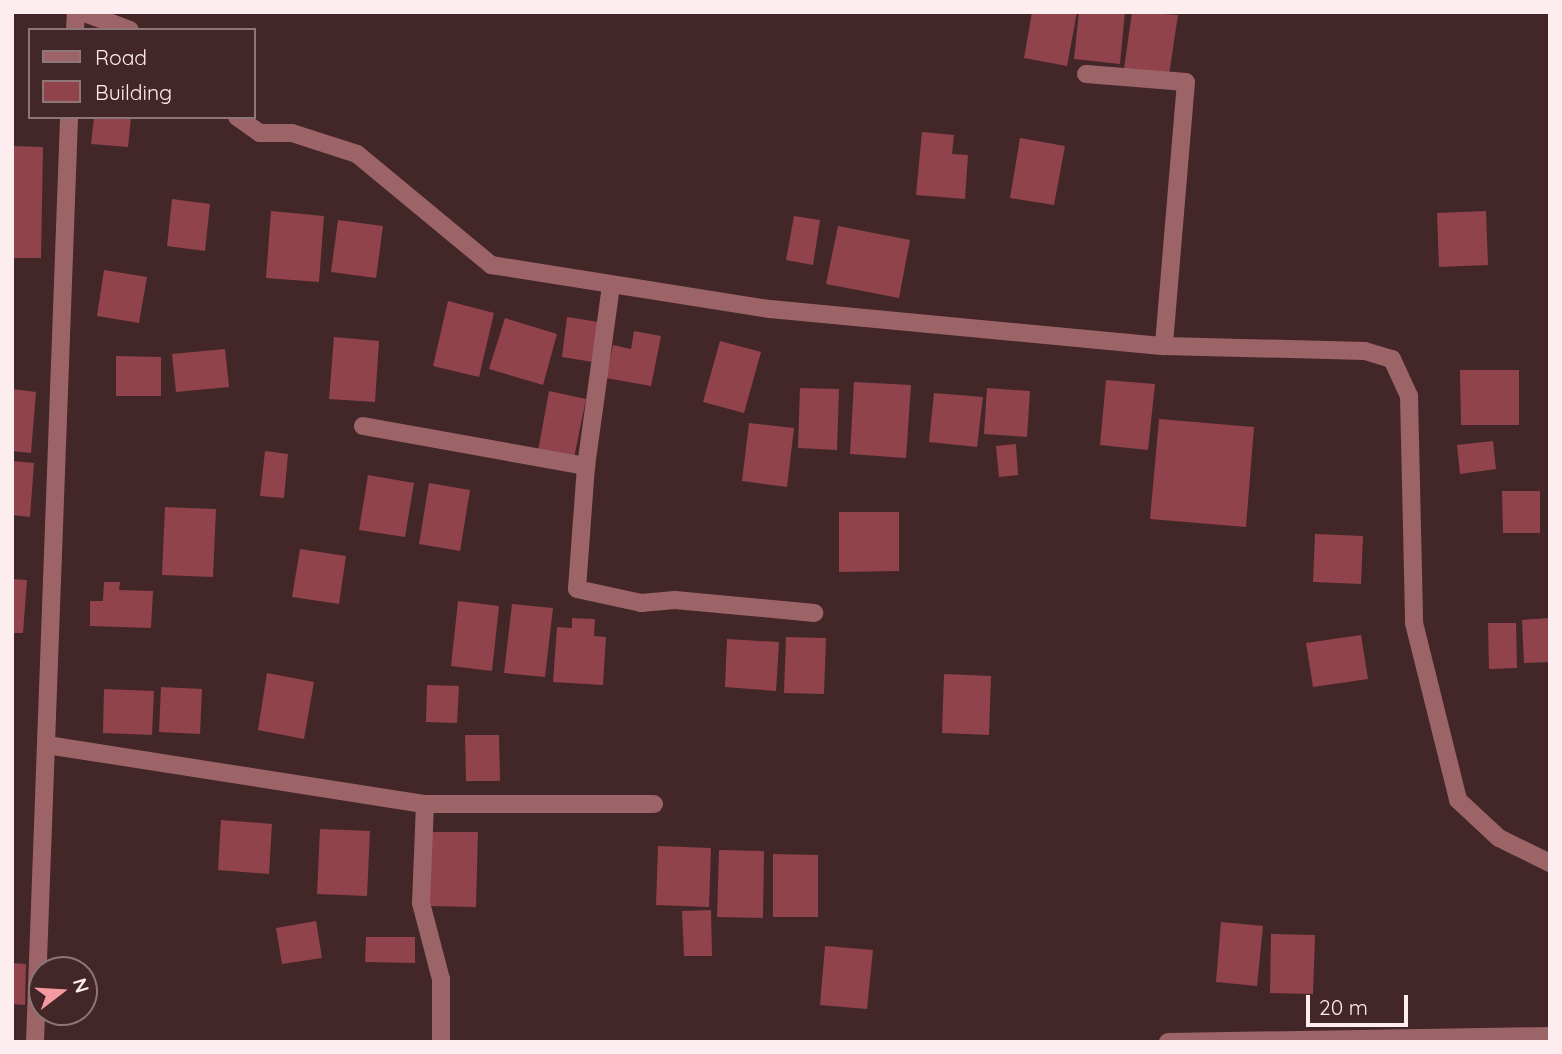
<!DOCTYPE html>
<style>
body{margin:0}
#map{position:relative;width:1562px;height:1054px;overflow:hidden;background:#432628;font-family:Quicksand,sans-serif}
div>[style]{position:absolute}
.building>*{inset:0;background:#90434b}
.minor>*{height:18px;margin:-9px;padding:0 9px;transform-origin:9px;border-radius:9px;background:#9d6468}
span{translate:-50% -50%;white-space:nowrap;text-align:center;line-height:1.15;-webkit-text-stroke:5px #432628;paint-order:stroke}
.frame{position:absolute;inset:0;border:14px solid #fdedee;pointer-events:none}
.legend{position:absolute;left:28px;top:28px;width:228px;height:91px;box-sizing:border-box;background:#432628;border:2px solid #8d7677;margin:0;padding:9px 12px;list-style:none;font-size:21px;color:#fdedee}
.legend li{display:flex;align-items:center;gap:14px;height:35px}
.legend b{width:35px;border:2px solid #8d7677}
.north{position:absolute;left:28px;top:956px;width:70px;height:70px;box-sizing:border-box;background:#432628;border:2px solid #8d7677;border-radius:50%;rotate:73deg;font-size:19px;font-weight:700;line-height:28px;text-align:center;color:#fdedee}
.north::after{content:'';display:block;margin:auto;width:24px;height:32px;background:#f49aa1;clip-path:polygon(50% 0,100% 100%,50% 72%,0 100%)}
.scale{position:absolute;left:1306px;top:995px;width:102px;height:32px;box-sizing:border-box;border:4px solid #fdedee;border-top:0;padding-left:9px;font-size:21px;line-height:24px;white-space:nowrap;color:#fdedee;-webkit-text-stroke:5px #432628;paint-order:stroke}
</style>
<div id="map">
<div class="building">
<div style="clip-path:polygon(1032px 12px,1077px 12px,1067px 66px,1024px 58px)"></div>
<div style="clip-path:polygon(1079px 12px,1125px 12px,1120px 64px,1074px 59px)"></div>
<div style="clip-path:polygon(1132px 12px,1178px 15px,1169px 75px,1124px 69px)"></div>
<div style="clip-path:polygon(94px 117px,131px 117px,128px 147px,91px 144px)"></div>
<div style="clip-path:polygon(922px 132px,954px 135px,952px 154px,968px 155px,965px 199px,916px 195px)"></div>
<div style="clip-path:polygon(1020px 138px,1065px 146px,1054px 205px,1010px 198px)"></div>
<div style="clip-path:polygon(12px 146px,43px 147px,41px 258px,12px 258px)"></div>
<div style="clip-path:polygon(172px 199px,210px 204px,205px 251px,167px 246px)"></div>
<div style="clip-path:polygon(271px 211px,324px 216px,319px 282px,266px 278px)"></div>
<div style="clip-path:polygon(1486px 211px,1488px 265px,1439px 267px,1437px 213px)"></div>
<div style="clip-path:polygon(794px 216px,820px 220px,813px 265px,786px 260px)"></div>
<div style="clip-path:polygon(338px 220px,383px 226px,376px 278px,331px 272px)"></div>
<div style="clip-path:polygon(838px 226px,910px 240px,899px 298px,826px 284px)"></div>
<div style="clip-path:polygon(104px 270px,147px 277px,139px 323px,97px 316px)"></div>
<div style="clip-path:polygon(448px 301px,494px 313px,479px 377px,433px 366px)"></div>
<div style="clip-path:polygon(567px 317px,599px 322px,593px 362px,562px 357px)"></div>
<div style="clip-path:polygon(505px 318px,557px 334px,543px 385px,489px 369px)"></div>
<div style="clip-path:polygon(634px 331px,661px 336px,651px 386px,606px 378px,613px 345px,631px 349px)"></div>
<div style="clip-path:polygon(334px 337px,379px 341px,375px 402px,329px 399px)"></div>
<div style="clip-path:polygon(720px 341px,761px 352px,744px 413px,703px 402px)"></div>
<div style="clip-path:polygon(225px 349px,229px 387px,176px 392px,172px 354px)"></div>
<div style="clip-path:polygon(116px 356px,161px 357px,161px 396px,116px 396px)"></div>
<div style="clip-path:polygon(1460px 370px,1519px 370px,1519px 425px,1461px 425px)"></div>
<div style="clip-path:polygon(1106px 380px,1155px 384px,1148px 450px,1100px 445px)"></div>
<div style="clip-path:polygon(854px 382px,911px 385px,906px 458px,850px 454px)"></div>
<div style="clip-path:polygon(800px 388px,839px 389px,837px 450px,798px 448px)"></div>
<div style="clip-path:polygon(987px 388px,1030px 391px,1027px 437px,984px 434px)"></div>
<div style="clip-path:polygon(12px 389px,36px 392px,31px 453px,12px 451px)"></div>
<div style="clip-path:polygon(549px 391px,586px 399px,574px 458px,538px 451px)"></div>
<div style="clip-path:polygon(934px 393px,983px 397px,977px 447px,929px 442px)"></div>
<div style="clip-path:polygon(1159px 419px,1254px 427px,1246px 527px,1150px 519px)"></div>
<div style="clip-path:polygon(749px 423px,794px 428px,787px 487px,742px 481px)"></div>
<div style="clip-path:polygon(1493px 441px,1496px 469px,1460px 474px,1457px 445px)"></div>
<div style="clip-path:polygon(1016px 444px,1018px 475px,999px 477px,996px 446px)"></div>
<div style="clip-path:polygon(265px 451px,288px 454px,284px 498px,260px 496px)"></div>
<div style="clip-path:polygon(12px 461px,34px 463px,30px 517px,12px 515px)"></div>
<div style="clip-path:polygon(368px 475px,414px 483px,405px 537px,359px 530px)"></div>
<div style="clip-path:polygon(429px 483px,470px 490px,460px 551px,419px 544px)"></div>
<div style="clip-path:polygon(1502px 491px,1540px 491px,1540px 533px,1503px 533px)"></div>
<div style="clip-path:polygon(165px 507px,216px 509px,213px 577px,162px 575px)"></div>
<div style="clip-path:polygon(839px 512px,899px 512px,899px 571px,839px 572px)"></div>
<div style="clip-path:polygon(1315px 534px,1363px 536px,1361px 584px,1313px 582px)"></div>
<div style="clip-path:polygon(300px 549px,346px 556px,339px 604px,292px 597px)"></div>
<div style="clip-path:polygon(12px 579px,27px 580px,23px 633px,12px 633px)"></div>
<div style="clip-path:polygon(104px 582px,120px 582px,119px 590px,153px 591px,151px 628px,90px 626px,90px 601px,103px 601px)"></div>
<div style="clip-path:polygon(458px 601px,499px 606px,492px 671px,451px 666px)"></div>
<div style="clip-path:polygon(512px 604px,553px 608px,545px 677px,504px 673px)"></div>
<div style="clip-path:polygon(572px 618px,595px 619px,594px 636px,606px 637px,603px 685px,553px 682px,557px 627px,572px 628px)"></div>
<div style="clip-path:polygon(1550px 618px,1550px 662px,1524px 663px,1522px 620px)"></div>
<div style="clip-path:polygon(1488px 623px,1516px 623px,1517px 668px,1489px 669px)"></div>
<div style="clip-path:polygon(1361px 635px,1368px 679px,1313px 687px,1306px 643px)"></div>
<div style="clip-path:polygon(786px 637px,826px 638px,824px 694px,784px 693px)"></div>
<div style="clip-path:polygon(727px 639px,779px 642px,776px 691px,725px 687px)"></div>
<div style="clip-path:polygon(267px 673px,314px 682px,304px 739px,258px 730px)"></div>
<div style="clip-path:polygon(944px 674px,991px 676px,989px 735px,942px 733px)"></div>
<div style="clip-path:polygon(427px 685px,459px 686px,457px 723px,426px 722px)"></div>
<div style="clip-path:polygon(161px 687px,202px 689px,200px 734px,159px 732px)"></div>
<div style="clip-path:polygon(104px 689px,154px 691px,152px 735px,103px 733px)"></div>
<div style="clip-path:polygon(465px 735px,499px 735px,500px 781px,466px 781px)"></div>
<div style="clip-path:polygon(221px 820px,272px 824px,269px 874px,218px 870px)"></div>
<div style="clip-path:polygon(320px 829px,370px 831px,367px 896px,317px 894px)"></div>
<div style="clip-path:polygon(430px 832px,478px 832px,476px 907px,428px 906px)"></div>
<div style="clip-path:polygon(658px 846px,711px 848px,709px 907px,656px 905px)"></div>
<div style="clip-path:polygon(719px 850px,764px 851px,763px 918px,717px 917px)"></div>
<div style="clip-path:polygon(773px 854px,818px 855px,818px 917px,773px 917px)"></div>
<div style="clip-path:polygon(711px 910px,712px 956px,684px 956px,682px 911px)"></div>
<div style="clip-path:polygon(316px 921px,322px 958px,282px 964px,276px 928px)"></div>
<div style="clip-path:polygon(1221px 922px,1263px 926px,1257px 986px,1216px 982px)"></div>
<div style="clip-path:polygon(1271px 934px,1315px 935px,1313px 994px,1270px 993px)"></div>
<div style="clip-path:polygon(366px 937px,415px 937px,415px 963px,365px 962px)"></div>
<div style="clip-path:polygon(825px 946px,873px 950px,867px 1009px,820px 1005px)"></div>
<div style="clip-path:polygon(12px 963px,26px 964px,25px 1005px,12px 1004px)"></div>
</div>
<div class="minor">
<div style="left:82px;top:12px;width:51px;rotate:20.6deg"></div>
<div style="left:75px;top:30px;width:18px;rotate:-87deg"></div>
<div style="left:1086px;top:74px;width:100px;rotate:4.6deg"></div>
<div style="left:1186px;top:82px;width:265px;rotate:94.8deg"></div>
<div style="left:237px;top:117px;width:28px;rotate:35deg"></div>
<div style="left:260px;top:133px;width:32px"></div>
<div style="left:292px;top:133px;width:68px;rotate:17.9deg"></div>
<div style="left:357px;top:154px;width:174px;rotate:39.6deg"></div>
<div style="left:491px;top:265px;width:282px;rotate:9deg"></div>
<div style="left:770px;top:309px;width:396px;rotate:5.4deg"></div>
<div style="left:1164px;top:346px;width:201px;rotate:1.4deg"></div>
<div style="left:1365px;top:351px;width:28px;rotate:17deg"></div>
<div style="left:1392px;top:359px;width:41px;rotate:65.3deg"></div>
<div style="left:1409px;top:396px;width:227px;rotate:88.7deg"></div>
<div style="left:1414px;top:623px;width:182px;rotate:76deg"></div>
<div style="left:1458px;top:800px;width:56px;rotate:42.8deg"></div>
<div style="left:1499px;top:838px;width:57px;rotate:26.1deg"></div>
<div style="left:611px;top:286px;width:182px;rotate:97.9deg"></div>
<div style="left:586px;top:466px;width:123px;rotate:94.2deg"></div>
<div style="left:577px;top:589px;width:66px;rotate:12.3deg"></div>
<div style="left:641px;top:603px;width:34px;rotate:-5deg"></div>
<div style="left:675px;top:600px;width:140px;rotate:5.3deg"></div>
<div style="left:363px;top:426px;width:227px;rotate:10.2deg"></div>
<div style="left:47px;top:745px;width:383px;rotate:8.9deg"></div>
<div style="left:425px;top:804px;width:99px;rotate:92.3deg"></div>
<div style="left:421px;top:903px;width:79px;rotate:75.3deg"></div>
<div style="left:441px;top:979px;width:63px;rotate:90deg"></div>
<div style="left:425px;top:804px;width:229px"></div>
<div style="left:35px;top:1042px;width:926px;rotate:-87.89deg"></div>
<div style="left:1168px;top:1042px;width:382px;rotate:-0.9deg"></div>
</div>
<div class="frame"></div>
<ul class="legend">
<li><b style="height:9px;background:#9d6468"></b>Road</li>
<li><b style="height:19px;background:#90434b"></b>Building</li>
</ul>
<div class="north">N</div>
<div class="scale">20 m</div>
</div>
